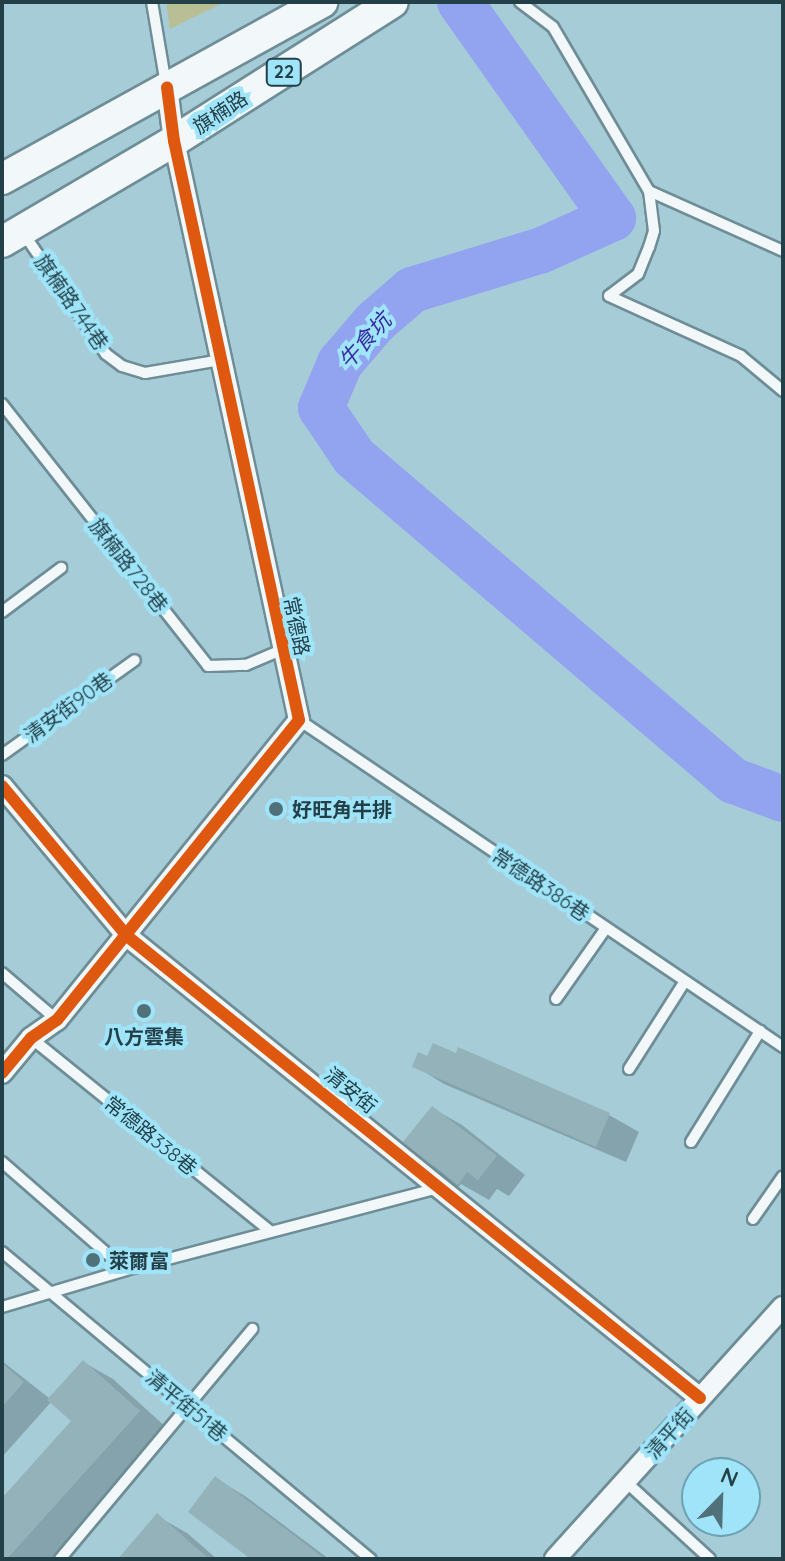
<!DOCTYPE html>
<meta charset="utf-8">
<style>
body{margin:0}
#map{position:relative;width:785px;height:1561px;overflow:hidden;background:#a6ccd7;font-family:Quicksand,"Noto Sans TC",sans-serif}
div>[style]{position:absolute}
.green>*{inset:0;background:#b8bf94}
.shadow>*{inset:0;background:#0003}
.river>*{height:46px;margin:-23px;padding:0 23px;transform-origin:23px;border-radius:23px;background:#92a3f0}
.building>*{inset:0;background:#94b2ba}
.roads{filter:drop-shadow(2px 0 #6e8d96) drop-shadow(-2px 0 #6e8d96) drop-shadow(0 2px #6e8d96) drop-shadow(0 -2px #6e8d96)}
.service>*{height:10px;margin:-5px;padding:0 5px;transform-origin:5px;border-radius:5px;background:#f2f7f9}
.minor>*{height:20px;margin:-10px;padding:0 10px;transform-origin:10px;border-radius:10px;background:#f2f7f9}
.primary>*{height:30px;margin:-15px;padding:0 15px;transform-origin:15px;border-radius:15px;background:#f2f7f9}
.cycleway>*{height:12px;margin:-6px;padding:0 6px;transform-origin:6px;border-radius:6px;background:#de580f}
.dots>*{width:22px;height:22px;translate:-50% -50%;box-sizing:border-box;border:4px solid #9fe4f9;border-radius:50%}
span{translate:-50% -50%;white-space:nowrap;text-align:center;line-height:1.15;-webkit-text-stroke:8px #9fe4f9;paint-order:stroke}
.shield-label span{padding:2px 6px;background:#9fe4f9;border:2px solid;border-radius:6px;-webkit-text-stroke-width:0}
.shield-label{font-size:18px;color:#234048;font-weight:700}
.street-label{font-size:20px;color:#234048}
.poi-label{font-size:20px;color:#234048;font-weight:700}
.left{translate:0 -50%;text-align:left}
.water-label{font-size:22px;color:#382ca4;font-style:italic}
.frame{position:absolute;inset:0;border:4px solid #234048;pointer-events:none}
.north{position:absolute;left:681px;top:1457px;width:80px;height:80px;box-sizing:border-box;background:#9fe4f9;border:2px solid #6da2b2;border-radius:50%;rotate:23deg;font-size:22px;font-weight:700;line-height:32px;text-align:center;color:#234048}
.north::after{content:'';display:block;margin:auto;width:28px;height:36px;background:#51717a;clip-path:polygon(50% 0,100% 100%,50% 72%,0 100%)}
</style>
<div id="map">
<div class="green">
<div style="clip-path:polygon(166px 2px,225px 2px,170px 29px)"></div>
</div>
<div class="shadow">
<div style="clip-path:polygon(459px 1050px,609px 1115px,639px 1132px,626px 1162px,444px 1084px,415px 1066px,428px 1059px,457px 1056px)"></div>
<div style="clip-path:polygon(432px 1108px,462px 1125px,525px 1175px,509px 1196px,497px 1189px,489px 1200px,461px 1184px,455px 1192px,425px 1175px)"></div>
<div style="clip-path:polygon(2px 1361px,49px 1398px,83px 1362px,113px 1379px,168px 1429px,52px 1559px,2px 1559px,2px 1501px,74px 1421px,52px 1401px,2px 1457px)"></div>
<div style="clip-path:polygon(215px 1478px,245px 1496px,329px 1559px,253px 1559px)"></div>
<div style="clip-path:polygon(157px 1516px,187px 1533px,217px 1559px,120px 1559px)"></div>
</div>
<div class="river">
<div style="left:460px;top:2px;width:265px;rotate:54.7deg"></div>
<div style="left:613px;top:218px;width:78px;rotate:155.7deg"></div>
<div style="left:542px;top:250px;width:136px;rotate:162.9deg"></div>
<div style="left:412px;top:290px;width:49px;rotate:139.1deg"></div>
<div style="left:375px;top:322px;width:54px;rotate:130.5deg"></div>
<div style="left:340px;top:363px;width:49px;rotate:112.9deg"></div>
<div style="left:321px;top:408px;width:59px;rotate:56deg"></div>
<div style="left:354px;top:457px;width:499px;rotate:40.5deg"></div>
<div style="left:734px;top:781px;width:52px;rotate:20.2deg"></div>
</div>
<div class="building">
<div style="clip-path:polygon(433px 1043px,456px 1053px,458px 1047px,610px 1113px,596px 1147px,412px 1067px,418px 1052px,427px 1056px)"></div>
<div style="clip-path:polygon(432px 1106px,497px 1156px,478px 1180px,467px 1172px,458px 1185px,433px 1165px,424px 1177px,394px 1153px)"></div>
<div style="clip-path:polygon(83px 1360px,140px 1411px,7px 1559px,2px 1559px,2px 1498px,71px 1421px,47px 1400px)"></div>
<div style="clip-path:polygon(2px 1363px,24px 1382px,2px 1407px)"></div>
<div style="clip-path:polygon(215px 1476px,271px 1518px,325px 1559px,250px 1559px,244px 1554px,188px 1512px)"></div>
<div style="clip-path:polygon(157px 1513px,194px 1546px,210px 1559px,118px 1559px)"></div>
</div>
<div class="roads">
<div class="service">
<div style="left:152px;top:2px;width:84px;rotate:80.4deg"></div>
<div style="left:520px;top:2px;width:41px;rotate:37.1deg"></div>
<div style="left:553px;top:27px;width:190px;rotate:59.7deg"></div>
<div style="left:649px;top:191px;width:40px;rotate:82.9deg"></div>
<div style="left:654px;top:231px;width:17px;rotate:107deg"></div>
<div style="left:649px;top:247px;width:29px;rotate:112deg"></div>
<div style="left:638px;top:274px;width:36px;rotate:143deg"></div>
<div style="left:609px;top:296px;width:145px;rotate:24.4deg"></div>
<div style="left:741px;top:356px;width:55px;rotate:39.8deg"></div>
<div style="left:649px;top:191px;width:147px;rotate:24.1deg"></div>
<div style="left:24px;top:234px;width:145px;rotate:55.7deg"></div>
<div style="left:106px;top:354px;width:20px;rotate:37deg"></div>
<div style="left:122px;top:366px;width:24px;rotate:17deg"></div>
<div style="left:145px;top:373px;width:76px;rotate:-9.8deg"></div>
<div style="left:2px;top:404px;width:333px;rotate:51.8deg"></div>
<div style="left:208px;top:666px;width:38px;rotate:-2deg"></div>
<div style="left:246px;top:665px;width:39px;rotate:-23deg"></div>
<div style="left:2px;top:612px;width:74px;rotate:-36.7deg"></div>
<div style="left:299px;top:720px;width:584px;rotate:34.04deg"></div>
<div style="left:2px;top:755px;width:163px;rotate:-35.5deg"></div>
<div style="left:2px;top:973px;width:72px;rotate:40.5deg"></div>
<div style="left:556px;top:999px;width:87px;rotate:-54.8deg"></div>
<div style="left:31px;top:1038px;width:307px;rotate:38.9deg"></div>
<div style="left:629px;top:1069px;width:104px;rotate:-57.5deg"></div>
<div style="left:691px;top:1142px;width:131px;rotate:-58.1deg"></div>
<div style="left:2px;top:1162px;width:164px;rotate:41.1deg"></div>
<div style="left:753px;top:1219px;width:52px;rotate:-55.1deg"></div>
<div style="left:2px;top:1252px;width:480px;rotate:39.8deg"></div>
<div style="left:2px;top:1307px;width:129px;rotate:-16.6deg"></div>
<div style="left:126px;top:1270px;width:324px;rotate:-14.7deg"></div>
<div style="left:625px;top:1481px;width:115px;rotate:42.5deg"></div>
<div style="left:60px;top:1559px;width:300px;rotate:-50.1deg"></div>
</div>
<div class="minor">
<div style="left:2px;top:786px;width:195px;rotate:50.2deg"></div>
<div style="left:127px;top:936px;width:736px;rotate:38.88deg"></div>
<div style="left:2px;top:1073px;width:45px;rotate:-50.4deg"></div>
<div style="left:31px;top:1038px;width:32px;rotate:-35deg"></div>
<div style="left:57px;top:1020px;width:385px;rotate:-51.1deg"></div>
<div style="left:299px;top:720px;width:592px;rotate:-102.18deg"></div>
<div style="left:174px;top:141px;width:54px;rotate:-97.4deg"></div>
<div style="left:555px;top:1559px;width:340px;rotate:-47.9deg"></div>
</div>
<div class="primary">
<div style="left:2px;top:179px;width:366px;rotate:-28.9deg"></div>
<div style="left:2px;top:242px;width:199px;rotate:-30.4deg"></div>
<div style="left:174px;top:141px;width:259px;rotate:-32.4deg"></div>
</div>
</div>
<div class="cycleway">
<div style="left:2px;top:786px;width:195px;rotate:50.2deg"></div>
<div style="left:127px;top:936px;width:736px;rotate:38.88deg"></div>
<div style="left:2px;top:1073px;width:45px;rotate:-50.4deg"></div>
<div style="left:31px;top:1038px;width:32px;rotate:-35deg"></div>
<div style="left:57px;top:1020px;width:385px;rotate:-51.1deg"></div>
<div style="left:299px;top:720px;width:592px;rotate:-102.18deg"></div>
<div style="left:174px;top:141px;width:54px;rotate:-97.4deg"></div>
</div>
<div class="dots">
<div style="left:276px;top:809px;background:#51717a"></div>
<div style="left:144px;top:1011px;background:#51717a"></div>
<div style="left:93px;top:1260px;background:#51717a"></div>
</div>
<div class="shield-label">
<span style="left:284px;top:72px">22</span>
</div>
<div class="street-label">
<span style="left:220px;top:112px;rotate:-33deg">旗楠路</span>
<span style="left:72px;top:302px;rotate:55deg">旗楠路744巷</span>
<span style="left:129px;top:565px;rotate:52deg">旗楠路728巷</span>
<span style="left:297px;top:626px;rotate:78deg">常德路</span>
<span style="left:68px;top:707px;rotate:-36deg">清安街90巷</span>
<span style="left:541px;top:884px;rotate:34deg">常德路386巷</span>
<span style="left:351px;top:1090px;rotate:39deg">清安街</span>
<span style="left:151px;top:1135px;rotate:39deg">常德路338巷</span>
<span style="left:187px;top:1405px;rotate:40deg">清平街51巷</span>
<span style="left:669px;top:1433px;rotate:-48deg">清平街</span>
</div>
<div class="poi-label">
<span class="left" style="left:292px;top:809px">好旺角牛排</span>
<span style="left:144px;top:1036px">八方雲集</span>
<span class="left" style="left:109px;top:1260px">萊爾富</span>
</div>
<div class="water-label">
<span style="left:365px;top:341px;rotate:-48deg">牛食坑</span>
</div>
<div class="frame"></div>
<div class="north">N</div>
</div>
